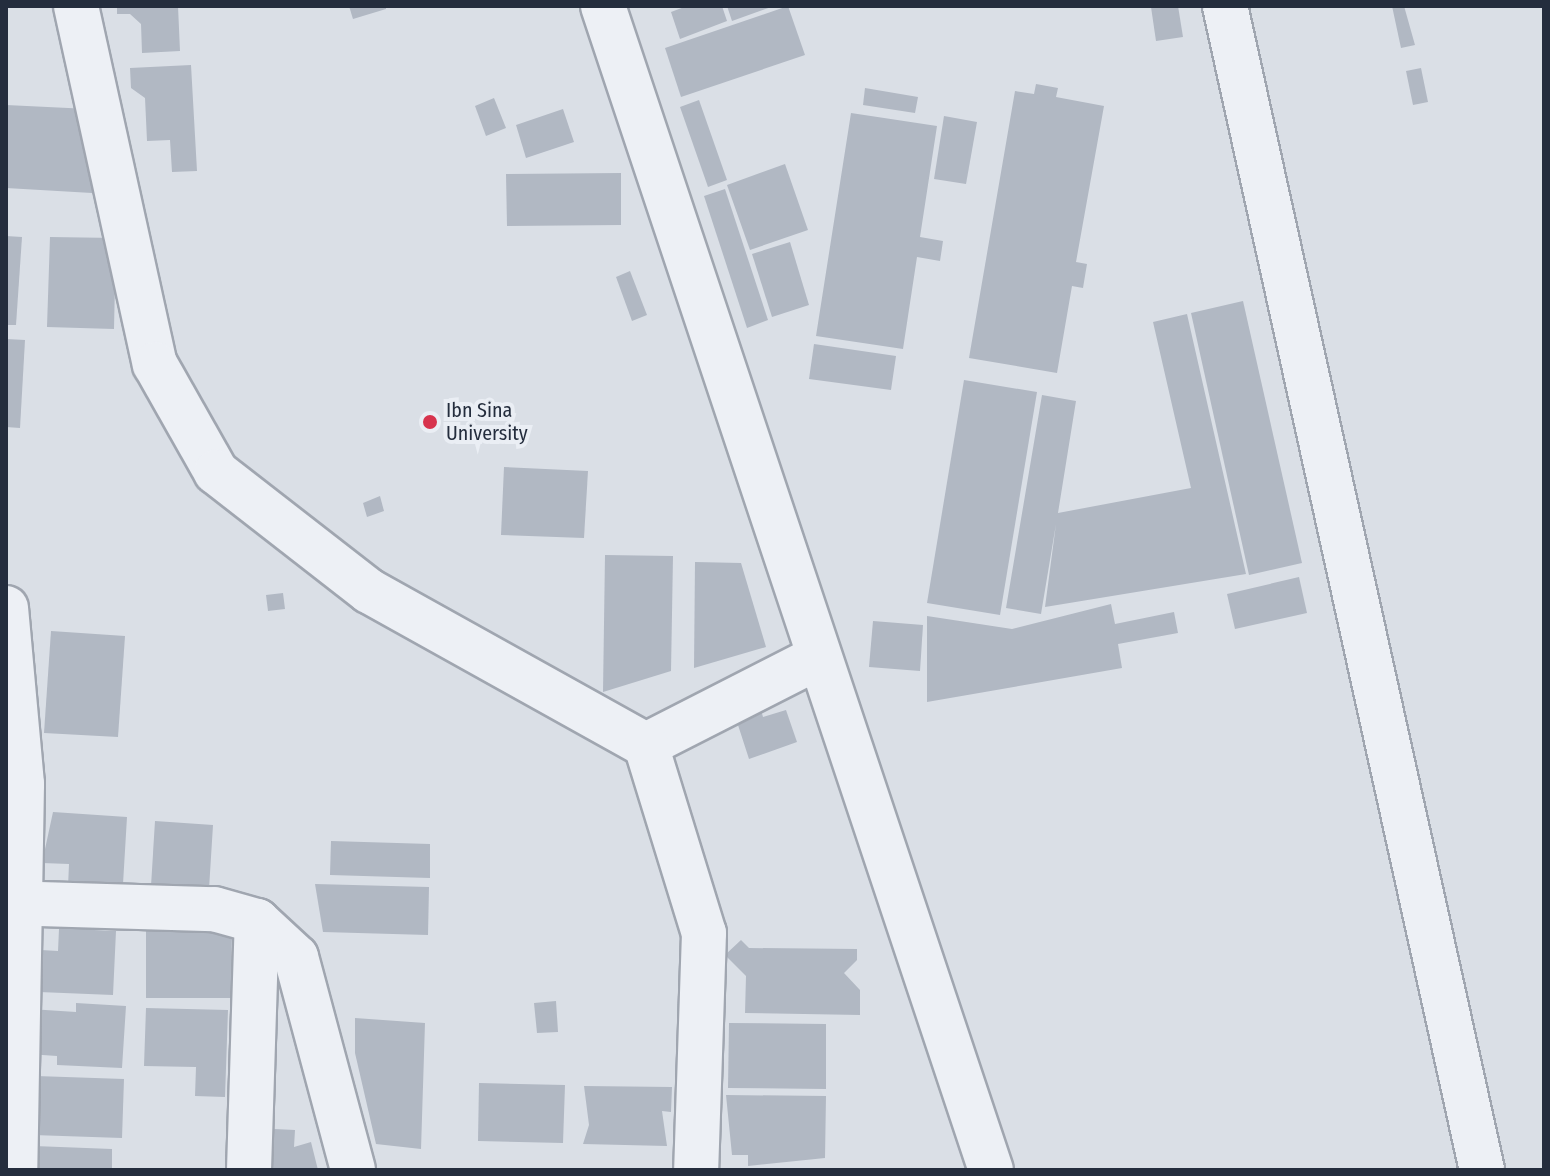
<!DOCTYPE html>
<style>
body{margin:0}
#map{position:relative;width:1550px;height:1176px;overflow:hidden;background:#dadfe6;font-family:"Fira Sans Condensed",sans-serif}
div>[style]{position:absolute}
.building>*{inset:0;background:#b1b8c3}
.roads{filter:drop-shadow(2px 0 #a0a6b0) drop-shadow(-2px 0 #a0a6b0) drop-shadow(0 2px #a0a6b0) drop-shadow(0 -2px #a0a6b0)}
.minor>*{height:44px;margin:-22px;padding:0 22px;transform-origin:22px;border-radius:22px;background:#edf0f5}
.dots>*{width:22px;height:22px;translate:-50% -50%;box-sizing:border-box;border:4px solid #eaeef4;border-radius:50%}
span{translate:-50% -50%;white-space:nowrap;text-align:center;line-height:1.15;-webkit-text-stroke:8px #eaeef4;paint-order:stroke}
.poi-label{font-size:20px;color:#242d3d}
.left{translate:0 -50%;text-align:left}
.frame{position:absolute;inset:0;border:8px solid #242d3d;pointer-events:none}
</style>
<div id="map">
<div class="building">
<div style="clip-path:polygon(117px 6px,178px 6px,180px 51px,142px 53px,141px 24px,130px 14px,117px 14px)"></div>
<div style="clip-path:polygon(349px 6px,386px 6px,386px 9px,353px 19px)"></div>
<div style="clip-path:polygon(687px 6px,722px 6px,727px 21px,680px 39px,671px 12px)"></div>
<div style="clip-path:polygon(727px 6px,774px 6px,732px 21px)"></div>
<div style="clip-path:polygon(788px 6px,805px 55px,681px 97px,665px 48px)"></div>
<div style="clip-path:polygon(1178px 6px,1183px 37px,1156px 41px,1151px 7px)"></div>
<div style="clip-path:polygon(1392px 6px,1404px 6px,1415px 45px,1401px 48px)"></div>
<div style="clip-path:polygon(191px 65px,197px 171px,172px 172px,170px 140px,147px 141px,145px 98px,131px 88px,130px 68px)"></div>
<div style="clip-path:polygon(1421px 68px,1428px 102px,1413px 105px,1406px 71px)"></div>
<div style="clip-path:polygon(1036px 84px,1058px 88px,1056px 97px,1104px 106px,1076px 262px,1087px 264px,1083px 288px,1072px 286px,1057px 373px,969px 358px,1015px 91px,1034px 94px)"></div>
<div style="clip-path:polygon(865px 88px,918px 97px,915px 113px,863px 105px)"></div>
<div style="clip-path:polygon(494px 98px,506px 128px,486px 136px,475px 106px)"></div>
<div style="clip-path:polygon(699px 100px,727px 180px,708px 187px,680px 107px)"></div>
<div style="clip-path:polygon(6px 105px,89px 109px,96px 142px,92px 193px,6px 188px)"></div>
<div style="clip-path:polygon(563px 109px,574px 142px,526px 158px,516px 125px)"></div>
<div style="clip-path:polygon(851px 113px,937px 126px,920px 237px,943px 241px,940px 261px,917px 257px,903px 349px,816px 336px)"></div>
<div style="clip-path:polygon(944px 116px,977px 122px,966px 184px,934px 179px)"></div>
<div style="clip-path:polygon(785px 164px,808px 230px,750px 250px,727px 185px)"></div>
<div style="clip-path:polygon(621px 173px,621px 225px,507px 226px,506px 174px)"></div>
<div style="clip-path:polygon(725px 189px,768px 320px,747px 328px,704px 196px)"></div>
<div style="clip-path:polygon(6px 236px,22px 237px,16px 325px,6px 325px)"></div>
<div style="clip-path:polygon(50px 237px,116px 238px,114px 329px,47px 327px)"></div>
<div style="clip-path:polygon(790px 242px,809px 305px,772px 317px,752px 254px)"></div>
<div style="clip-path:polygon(630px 271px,647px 315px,632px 321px,616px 277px)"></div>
<div style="clip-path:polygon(1243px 301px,1302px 563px,1249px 575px,1191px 313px)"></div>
<div style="clip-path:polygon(1187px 314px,1246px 574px,1045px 607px,1056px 524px,1041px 614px,1006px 608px,1042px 395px,1076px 401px,1058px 513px,1191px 488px,1153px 322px)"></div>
<div style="clip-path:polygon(6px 339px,25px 340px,20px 428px,6px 427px)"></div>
<div style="clip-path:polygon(814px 344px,896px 356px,891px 390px,809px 379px)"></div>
<div style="clip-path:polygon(964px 380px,1037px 392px,1000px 615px,927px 603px)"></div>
<div style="clip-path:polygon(504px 467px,588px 471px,584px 538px,501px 535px)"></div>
<div style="clip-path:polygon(380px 496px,384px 511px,367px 517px,363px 503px)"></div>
<div style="clip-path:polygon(605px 555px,673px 556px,671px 671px,603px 692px)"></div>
<div style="clip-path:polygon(695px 562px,741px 563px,766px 647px,694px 668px)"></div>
<div style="clip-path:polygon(1299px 577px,1307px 613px,1235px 629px,1227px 594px)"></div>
<div style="clip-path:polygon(283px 593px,285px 609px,268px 611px,266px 595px)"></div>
<div style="clip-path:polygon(1111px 604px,1115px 624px,1174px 612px,1178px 633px,1118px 644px,1122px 668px,927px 702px,927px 616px,1012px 629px)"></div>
<div style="clip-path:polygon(873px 621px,923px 625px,920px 671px,869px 667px)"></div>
<div style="clip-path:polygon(51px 631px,125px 636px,118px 737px,44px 733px)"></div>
<div style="clip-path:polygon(761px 710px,763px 717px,786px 710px,797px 742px,749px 759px,738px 725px)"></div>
<div style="clip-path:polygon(53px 812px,127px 817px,123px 884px,68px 887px,69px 864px,42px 863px)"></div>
<div style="clip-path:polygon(155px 821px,213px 825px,209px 889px,151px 886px)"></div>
<div style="clip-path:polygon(331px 841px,430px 844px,430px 878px,330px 875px)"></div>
<div style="clip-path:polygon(315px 884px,429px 887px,428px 935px,323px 932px)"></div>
<div style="clip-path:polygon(80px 920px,94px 921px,94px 930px,116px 931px,113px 995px,39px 992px,41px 950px,58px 951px,59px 929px,80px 929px)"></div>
<div style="clip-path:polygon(146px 930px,232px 931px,231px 998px,146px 998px)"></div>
<div style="clip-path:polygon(741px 940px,749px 948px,857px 949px,857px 960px,844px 973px,860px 990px,860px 1015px,745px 1013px,746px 976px,725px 955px)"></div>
<div style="clip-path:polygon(556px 1001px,558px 1032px,537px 1033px,534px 1003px)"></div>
<div style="clip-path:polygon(76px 1003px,126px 1006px,122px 1068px,57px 1065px,57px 1056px,28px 1054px,30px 1009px,76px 1012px)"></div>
<div style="clip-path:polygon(146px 1008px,228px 1010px,225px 1097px,195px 1096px,196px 1067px,144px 1066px)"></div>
<div style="clip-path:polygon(355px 1018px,425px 1023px,421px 1149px,376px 1144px,355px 1053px)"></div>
<div style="clip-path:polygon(729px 1023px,826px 1024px,826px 1089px,728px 1088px)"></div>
<div style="clip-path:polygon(36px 1076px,124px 1079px,122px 1138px,33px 1135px)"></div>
<div style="clip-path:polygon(479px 1083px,565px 1085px,563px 1143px,478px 1141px)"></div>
<div style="clip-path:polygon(584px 1086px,672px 1087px,671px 1112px,662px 1111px,667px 1146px,583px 1144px,589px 1125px)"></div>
<div style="clip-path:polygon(726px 1095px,826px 1096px,825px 1158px,748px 1166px,748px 1155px,732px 1155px)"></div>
<div style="clip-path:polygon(274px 1129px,295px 1130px,294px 1147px,311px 1142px,318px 1170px,268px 1170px)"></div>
<div style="clip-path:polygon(34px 1146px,112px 1149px,112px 1170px,33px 1170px)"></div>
</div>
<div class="roads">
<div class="minor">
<div style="left:76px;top:6px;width:367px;rotate:77.6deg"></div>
<div style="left:155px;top:364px;width:124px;rotate:60.5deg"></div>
<div style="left:216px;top:472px;width:194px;rotate:37.9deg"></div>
<div style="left:369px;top:591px;width:317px;rotate:29.1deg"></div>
<div style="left:646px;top:745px;width:194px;rotate:-27deg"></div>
<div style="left:603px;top:6px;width:1227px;rotate:71.57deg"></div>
<div style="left:1225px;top:6px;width:1192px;rotate:77.55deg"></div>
<div style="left:6px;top:608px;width:177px;rotate:84.8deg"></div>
<div style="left:22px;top:784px;width:386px;rotate:91deg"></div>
<div style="left:646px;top:745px;width:197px;rotate:72.9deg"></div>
<div style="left:704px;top:933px;width:237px;rotate:91.9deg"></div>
<div style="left:6px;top:903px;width:208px;rotate:1.7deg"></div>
<div style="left:214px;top:909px;width:45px;rotate:15.6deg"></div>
<div style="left:257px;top:921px;width:53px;rotate:42.7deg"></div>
<div style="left:296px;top:957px;width:220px;rotate:75deg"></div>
<div style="left:249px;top:1170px;width:249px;rotate:-88.2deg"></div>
</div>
</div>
<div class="dots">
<div style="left:430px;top:422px;background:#d7334d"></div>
</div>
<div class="poi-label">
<span class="left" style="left:446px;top:422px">Ibn Sina<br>University</span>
</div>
<div class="frame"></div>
</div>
